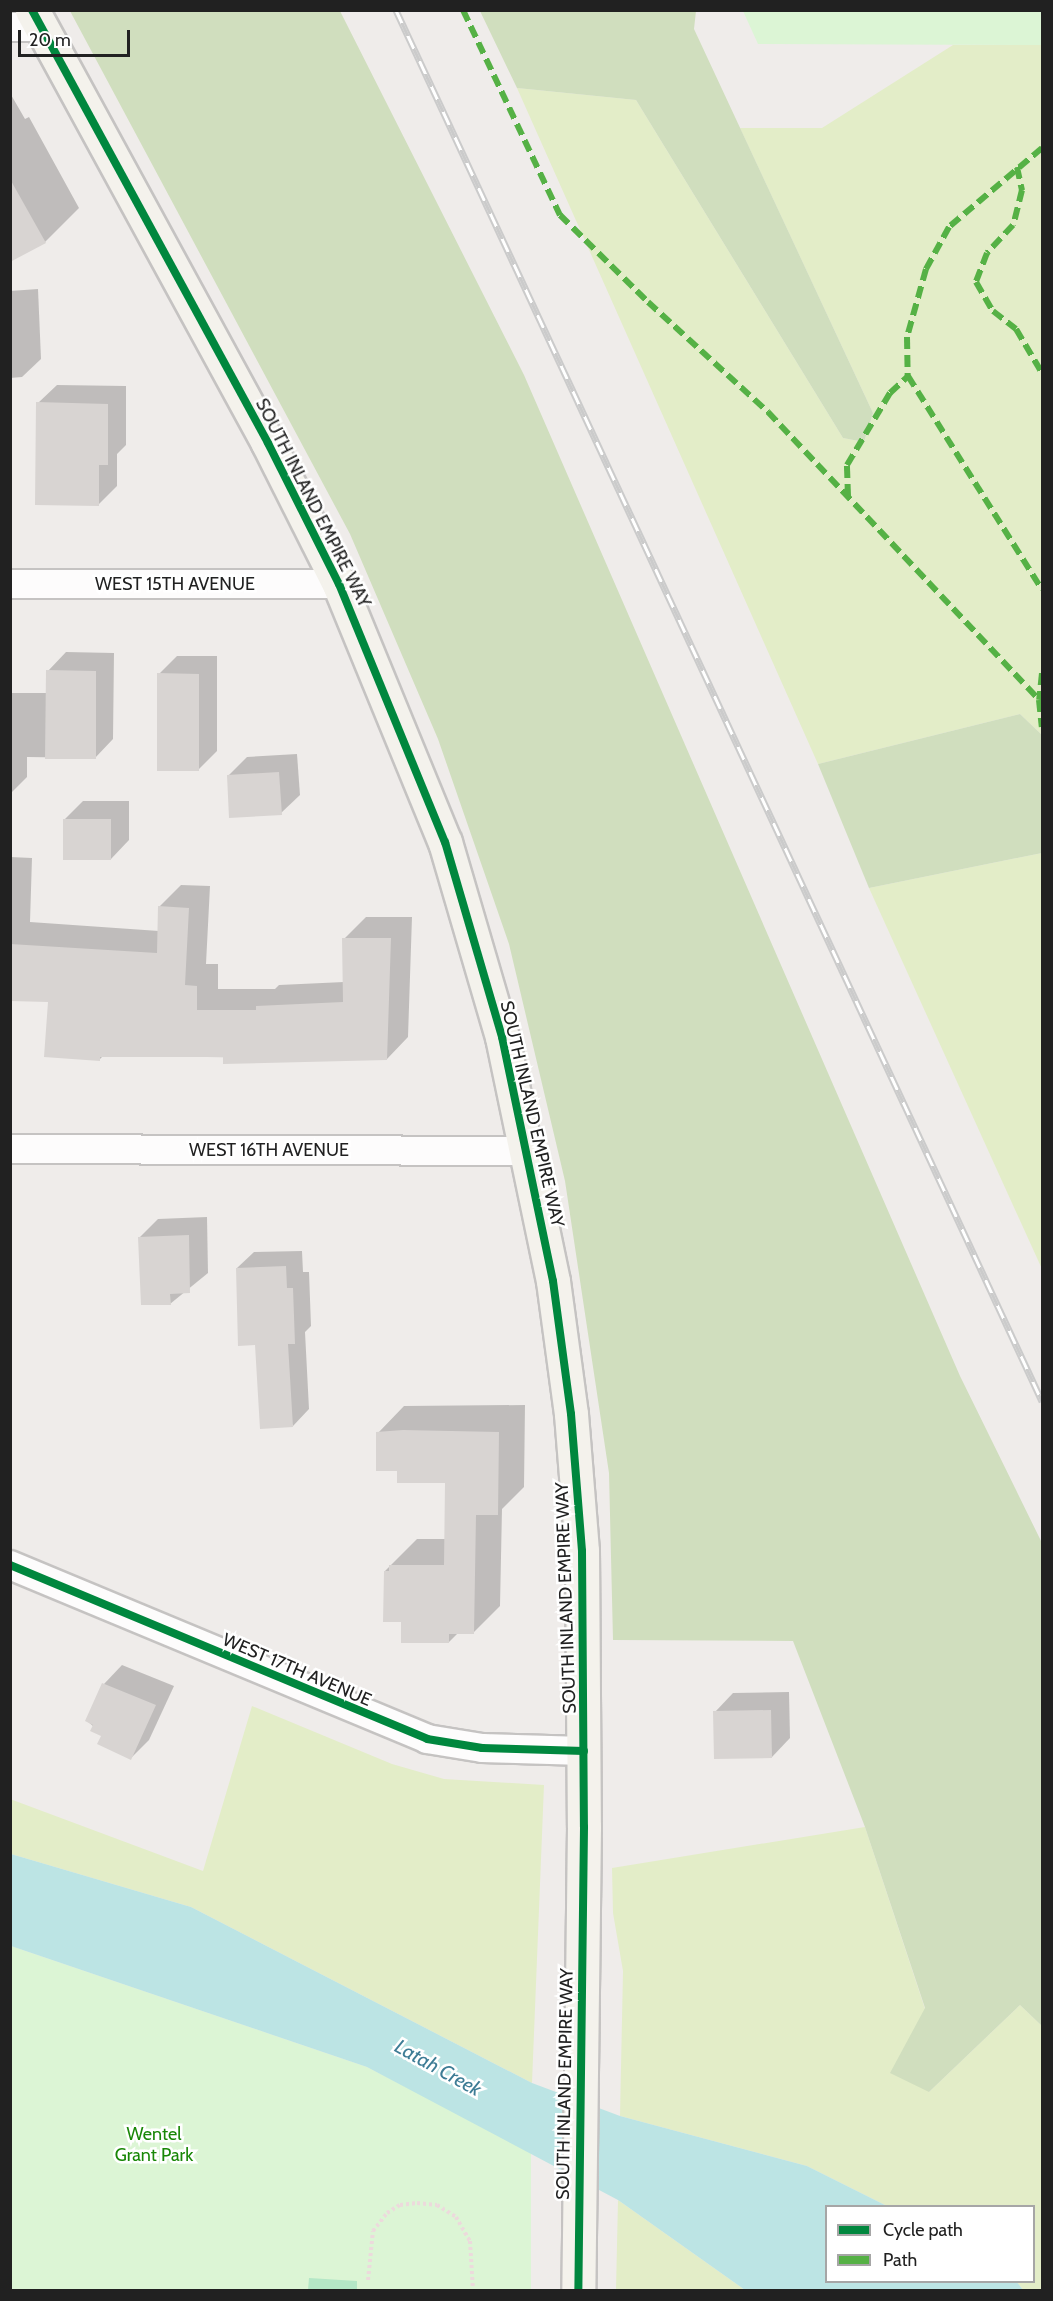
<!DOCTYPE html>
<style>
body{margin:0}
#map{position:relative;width:1053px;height:2301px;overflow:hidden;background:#efecea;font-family:Cabin,sans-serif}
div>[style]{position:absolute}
.grass>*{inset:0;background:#e3edc8}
.forest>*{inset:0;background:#d0debe}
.park>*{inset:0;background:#dcf5d5}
.pitch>*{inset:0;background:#b4e7c6}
.water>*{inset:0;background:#bce4e4}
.shadow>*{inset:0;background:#0003}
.building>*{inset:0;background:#d8d4d2}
.path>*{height:4px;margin-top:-2px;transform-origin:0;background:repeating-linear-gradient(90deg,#ecdadc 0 3px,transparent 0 6px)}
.roads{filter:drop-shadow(2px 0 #c5c3c2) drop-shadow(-2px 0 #c5c3c2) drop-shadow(0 2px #c5c3c2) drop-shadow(0 -2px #c5c3c2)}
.street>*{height:28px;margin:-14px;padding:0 14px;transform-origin:14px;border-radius:14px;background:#fdfcfc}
.secondary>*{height:33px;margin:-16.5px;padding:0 16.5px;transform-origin:16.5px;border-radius:16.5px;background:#f4f2ec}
.rail>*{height:7px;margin-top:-3.5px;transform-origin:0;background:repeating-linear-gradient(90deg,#fff 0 14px,#cbcbcb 0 28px);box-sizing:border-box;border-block:2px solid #cbcbcb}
.quiet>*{height:6px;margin-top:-3px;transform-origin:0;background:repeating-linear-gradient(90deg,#55b145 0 12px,transparent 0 18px)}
.cycleway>*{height:8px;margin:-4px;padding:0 4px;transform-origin:4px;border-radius:4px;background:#00873e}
span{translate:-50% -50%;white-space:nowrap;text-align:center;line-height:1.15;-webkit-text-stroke:5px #fff;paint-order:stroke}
.street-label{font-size:18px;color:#212121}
.park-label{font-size:18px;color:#198707}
.water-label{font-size:20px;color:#3d7c95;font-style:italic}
.frame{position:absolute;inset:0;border:12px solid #212121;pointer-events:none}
.legend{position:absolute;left:825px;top:2205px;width:210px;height:78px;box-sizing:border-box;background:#fff;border:2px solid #a6a6a6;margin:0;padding:8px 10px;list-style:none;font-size:18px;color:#212121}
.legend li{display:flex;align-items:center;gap:12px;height:30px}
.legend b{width:30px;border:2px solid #a6a6a6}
.scale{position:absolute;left:18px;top:30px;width:112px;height:27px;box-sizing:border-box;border:3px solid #212121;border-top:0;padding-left:8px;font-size:18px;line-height:21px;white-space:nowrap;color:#212121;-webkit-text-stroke:4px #fff;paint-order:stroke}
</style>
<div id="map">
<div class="grass">
<div style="clip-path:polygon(953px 45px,1042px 45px,1042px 735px,1020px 714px,818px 764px,517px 88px,636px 100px,843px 438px,864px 442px,873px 413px,740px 128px,822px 128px)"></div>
<div style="clip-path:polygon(1042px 853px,1042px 1269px,869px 888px)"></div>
<div style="clip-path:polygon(252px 1706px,392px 1764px,444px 1779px,544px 1785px,532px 2083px,191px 1907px,11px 1854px,10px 1799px,203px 1871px)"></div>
<div style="clip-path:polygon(865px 1827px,925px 2009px,929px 2092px,1020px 2005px,1042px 2026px,1042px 2290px,1023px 2290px,1017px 2282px,1034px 2282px,1034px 2206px,887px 2206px,807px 2166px,620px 2116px,623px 1971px,613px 1913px,612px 1868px)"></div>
<div style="clip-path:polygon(618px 2200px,745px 2290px,616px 2290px)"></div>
</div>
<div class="forest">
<div style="clip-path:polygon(70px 11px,340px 11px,524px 375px,960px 1376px,1042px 1543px,1042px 2026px,1020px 2005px,929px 2092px,890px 2073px,925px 2008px,865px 1827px,793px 1641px,613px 1640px,609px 1473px,565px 1181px,509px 944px,438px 739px,350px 534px)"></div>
<div style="clip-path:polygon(480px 11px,696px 11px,694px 29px,873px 413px,864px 442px,843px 438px,636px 100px,517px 88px)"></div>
<div style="clip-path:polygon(1020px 714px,1042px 735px,1042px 853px,869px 888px,818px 764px)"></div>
</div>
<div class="park">
<div style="clip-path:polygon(743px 11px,1042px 11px,1042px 45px,758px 44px)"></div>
<div style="clip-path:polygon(11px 1946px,367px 2067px,531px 2151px,531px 2290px,11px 2290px)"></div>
</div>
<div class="pitch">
<div style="clip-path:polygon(309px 2278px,357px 2281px,357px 2290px,308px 2290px)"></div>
</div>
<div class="water">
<div style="clip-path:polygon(11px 1854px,191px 1907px,532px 2083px,620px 2116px,807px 2166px,887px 2206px,826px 2206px,826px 2282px,1017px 2282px,1023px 2290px,745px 2290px,618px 2200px,367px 2067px,11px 1946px)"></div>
</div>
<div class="shadow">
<div style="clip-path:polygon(10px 93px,25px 119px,29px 117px,79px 208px,45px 242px,10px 255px)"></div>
<div style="clip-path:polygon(38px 289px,41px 359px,22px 377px,10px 378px,10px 291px)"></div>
<div style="clip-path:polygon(57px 385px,126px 386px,126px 445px,117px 454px,117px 486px,99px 504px,38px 403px)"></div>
<div style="clip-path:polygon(66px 652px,114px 653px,113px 739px,95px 758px,27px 757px,27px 777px,10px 794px,10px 693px,48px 693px,48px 671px)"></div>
<div style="clip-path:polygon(177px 656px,217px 656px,217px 751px,198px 770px,159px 674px)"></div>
<div style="clip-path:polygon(297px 754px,300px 795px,281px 813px,228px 776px,247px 757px)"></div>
<div style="clip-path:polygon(83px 801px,129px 801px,129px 840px,111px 859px,64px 820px)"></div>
<div style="clip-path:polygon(10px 857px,32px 858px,30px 922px,159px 931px,159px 907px,181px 885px,210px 886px,206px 964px,218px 964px,218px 989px,275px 989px,279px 985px,344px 982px,344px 939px,366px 917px,412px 917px,408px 1037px,387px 1059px,103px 1056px,100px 1059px,50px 981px,10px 979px)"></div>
<div style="clip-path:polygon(207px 1217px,208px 1273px,170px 1304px,140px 1237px,158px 1219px)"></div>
<div style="clip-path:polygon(302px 1251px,303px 1272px,309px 1272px,311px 1326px,305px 1332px,309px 1409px,293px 1426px,257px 1344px,237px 1268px,254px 1252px)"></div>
<div style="clip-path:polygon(525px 1405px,524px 1487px,502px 1509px,500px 1606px,473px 1633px,458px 1633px,449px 1642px,402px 1620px,385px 1571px,417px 1539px,445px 1539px,446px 1482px,399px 1470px,378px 1433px,404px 1406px)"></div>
<div style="clip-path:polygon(122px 1665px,174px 1686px,149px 1740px,131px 1758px,87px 1721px,104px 1684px)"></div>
<div style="clip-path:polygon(789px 1692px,790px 1738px,772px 1757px,715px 1712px,733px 1693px)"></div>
</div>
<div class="building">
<div style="clip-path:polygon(10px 179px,46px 243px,10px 262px)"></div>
<div style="clip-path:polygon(36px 402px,108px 404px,108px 465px,99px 465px,99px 506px,35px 505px)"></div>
<div style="clip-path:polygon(46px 670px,96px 671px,96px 759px,45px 759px)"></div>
<div style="clip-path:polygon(157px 673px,199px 674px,199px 771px,157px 771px)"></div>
<div style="clip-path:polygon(279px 772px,282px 815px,229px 818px,227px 775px)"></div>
<div style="clip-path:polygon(63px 819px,111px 819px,111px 860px,63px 860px)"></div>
<div style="clip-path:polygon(158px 906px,189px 908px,185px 985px,197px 986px,197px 1010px,256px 1010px,256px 1006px,343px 1002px,342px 938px,391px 938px,387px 1060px,223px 1064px,223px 1057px,100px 1057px,100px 1061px,44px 1057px,48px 1002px,10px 1001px,10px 944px,157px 953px)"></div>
<div style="clip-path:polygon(189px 1235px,190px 1293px,170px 1294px,171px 1305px,141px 1305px,138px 1237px)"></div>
<div style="clip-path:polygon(286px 1266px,287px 1288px,293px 1288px,295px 1344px,288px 1344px,293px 1427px,260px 1429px,255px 1345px,238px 1346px,236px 1268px)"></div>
<div style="clip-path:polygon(403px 1430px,499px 1432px,498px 1515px,476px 1515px,474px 1634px,449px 1634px,449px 1643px,401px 1643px,401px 1622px,383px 1622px,384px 1571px,389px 1571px,389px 1565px,444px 1565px,445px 1483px,397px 1483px,397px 1471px,376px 1471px,376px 1432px)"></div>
<div style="clip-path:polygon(102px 1683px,156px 1705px,131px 1760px,97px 1744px,101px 1736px,90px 1731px,93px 1725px,85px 1721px)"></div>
<div style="clip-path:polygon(771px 1710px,772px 1758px,714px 1759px,713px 1711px)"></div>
</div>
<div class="path">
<div style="left:368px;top:2280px;width:49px;rotate:-84.2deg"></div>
<div style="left:373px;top:2231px;width:23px;rotate:-52deg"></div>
<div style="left:387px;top:2213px;width:15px;rotate:-32deg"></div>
<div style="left:400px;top:2205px;width:17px;rotate:-7deg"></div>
<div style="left:417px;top:2203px;width:20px;rotate:6deg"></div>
<div style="left:437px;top:2205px;width:22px;rotate:32deg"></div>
<div style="left:456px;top:2217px;width:28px;rotate:60deg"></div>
<div style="left:470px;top:2241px;width:49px;rotate:86.5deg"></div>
</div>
<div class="roads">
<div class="street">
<div style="left:10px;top:27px;width:31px"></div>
<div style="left:10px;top:584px;width:329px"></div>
<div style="left:10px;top:1149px;width:518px;rotate:0.22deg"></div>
<div style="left:10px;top:1565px;width:452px;rotate:22.6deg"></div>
<div style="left:427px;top:1739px;width:56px;rotate:9.3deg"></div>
<div style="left:482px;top:1748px;width:102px;rotate:1.7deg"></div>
</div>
<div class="secondary">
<div style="left:32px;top:10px;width:493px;rotate:61.4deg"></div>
<div style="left:268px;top:443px;width:158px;rotate:63.3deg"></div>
<div style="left:339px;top:584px;width:279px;rotate:67.7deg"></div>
<div style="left:445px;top:842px;width:203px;rotate:73.7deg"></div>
<div style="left:502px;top:1037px;width:249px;rotate:78.2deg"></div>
<div style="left:553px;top:1281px;width:134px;rotate:82.3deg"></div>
<div style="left:571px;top:1414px;width:137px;rotate:85.4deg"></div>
<div style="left:582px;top:1551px;width:276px;rotate:89.6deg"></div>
<div style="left:584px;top:1827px;width:463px;rotate:90.7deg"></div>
</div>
</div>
<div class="rail">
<div style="left:396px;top:10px;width:1534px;rotate:65.09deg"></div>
</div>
<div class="quiet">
<div style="left:463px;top:10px;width:227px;rotate:64.7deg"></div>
<div style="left:560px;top:215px;width:124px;rotate:44.7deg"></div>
<div style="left:648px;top:302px;width:163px;rotate:42.5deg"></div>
<div style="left:768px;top:412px;width:395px;rotate:46.7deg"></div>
<div style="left:1042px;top:148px;width:122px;rotate:139.7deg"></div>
<div style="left:949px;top:227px;width:48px;rotate:118.7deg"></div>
<div style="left:926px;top:269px;width:71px;rotate:105.6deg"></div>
<div style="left:907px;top:337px;width:39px;rotate:89deg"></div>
<div style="left:908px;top:376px;width:252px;rotate:57.9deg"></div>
<div style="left:1017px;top:167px;width:24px;rotate:78deg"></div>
<div style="left:1022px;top:190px;width:36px;rotate:104deg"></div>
<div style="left:1013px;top:225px;width:38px;rotate:133deg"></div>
<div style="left:987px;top:253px;width:31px;rotate:111deg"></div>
<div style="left:976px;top:282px;width:34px;rotate:60deg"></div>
<div style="left:993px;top:311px;width:29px;rotate:38deg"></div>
<div style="left:1016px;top:329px;width:51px;rotate:59.4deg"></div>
<div style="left:848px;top:496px;width:31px;rotate:-92deg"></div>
<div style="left:847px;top:465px;width:84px;rotate:-59.2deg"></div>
<div style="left:890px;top:393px;width:25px;rotate:-43deg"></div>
<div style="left:1042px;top:673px;width:27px;rotate:96deg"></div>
<div style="left:1039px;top:700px;width:27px;rotate:84deg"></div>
</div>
<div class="cycleway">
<div style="left:32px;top:10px;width:493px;rotate:61.4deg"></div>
<div style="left:268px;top:443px;width:158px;rotate:63.3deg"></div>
<div style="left:339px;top:584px;width:279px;rotate:67.7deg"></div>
<div style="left:445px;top:842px;width:203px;rotate:73.7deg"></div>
<div style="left:502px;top:1037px;width:249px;rotate:78.2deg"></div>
<div style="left:553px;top:1281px;width:134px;rotate:82.3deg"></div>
<div style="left:571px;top:1414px;width:137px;rotate:85.4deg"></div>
<div style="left:582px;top:1551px;width:276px;rotate:89.6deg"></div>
<div style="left:584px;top:1827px;width:463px;rotate:90.7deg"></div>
<div style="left:10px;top:1565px;width:452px;rotate:22.6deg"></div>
<div style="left:427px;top:1739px;width:56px;rotate:9.3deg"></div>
<div style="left:482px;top:1748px;width:102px;rotate:1.7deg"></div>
</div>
<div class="street-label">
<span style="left:313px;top:503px;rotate:63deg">SOUTH INLAND EMPIRE WAY</span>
<span style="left:175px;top:584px">WEST 15TH AVENUE</span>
<span style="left:532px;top:1114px;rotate:77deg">SOUTH INLAND EMPIRE WAY</span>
<span style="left:269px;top:1150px">WEST 16TH AVENUE</span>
<span style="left:566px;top:1598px;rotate:-92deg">SOUTH INLAND EMPIRE WAY</span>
<span style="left:297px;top:1670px;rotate:23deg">WEST 17TH AVENUE</span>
<span style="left:565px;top:2084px;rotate:-89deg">SOUTH INLAND EMPIRE WAY</span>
</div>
<div class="park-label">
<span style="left:154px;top:2145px">Wentel<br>Grant Park</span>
</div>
<div class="water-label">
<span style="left:438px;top:2068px;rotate:29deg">Latah Creek</span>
</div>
<div class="frame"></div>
<ul class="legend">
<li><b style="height:8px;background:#00873e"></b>Cycle path</li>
<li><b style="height:8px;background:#55b145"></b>Path</li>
</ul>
<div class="scale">20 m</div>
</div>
